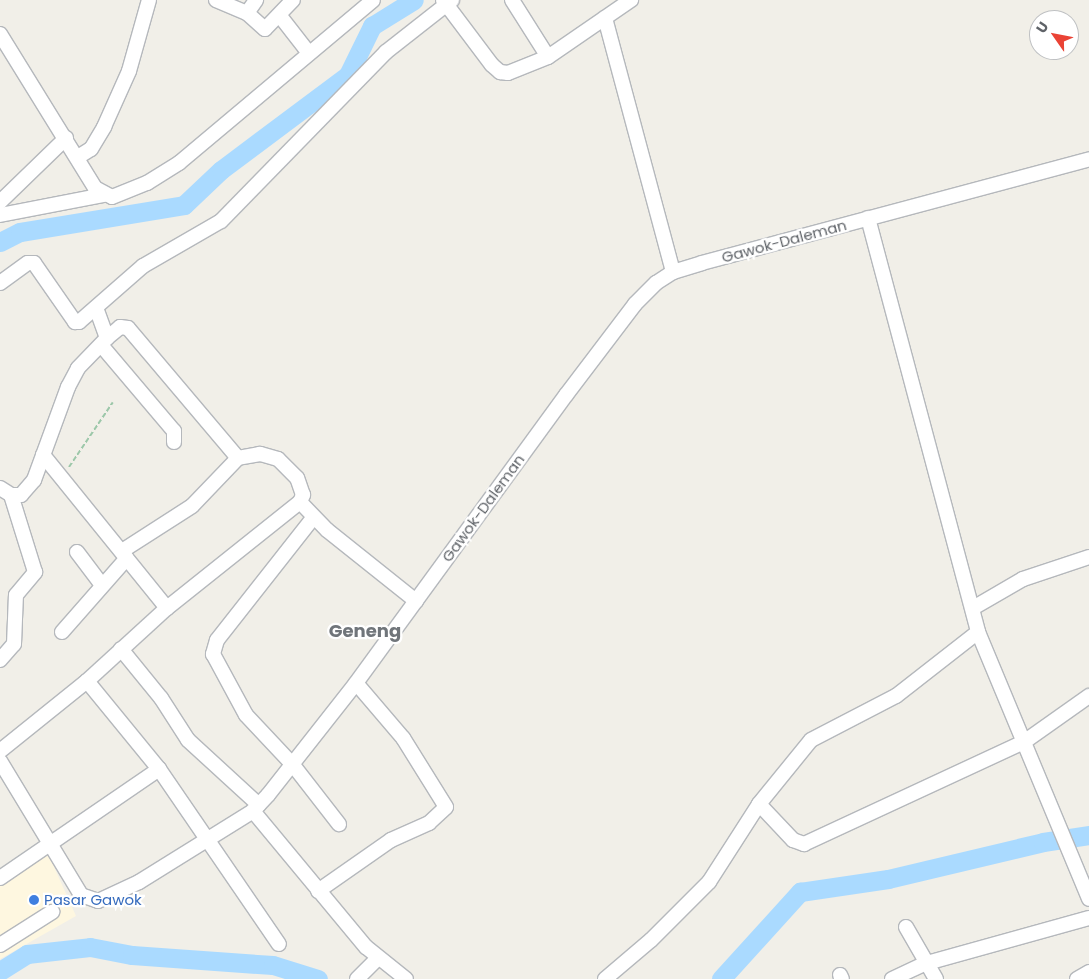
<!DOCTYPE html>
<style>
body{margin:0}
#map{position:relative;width:1089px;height:979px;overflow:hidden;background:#f1efe8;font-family:Poppins,sans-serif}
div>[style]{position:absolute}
.commercial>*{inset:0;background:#fef7e0}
.stream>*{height:3px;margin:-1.5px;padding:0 1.5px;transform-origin:1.5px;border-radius:1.5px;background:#aadaff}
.river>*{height:19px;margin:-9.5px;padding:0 9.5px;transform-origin:9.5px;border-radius:9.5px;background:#aadaff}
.path>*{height:2px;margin-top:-1px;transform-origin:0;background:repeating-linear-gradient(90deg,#9cc7a9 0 5px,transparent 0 7.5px)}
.roads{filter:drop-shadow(1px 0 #b5b8bc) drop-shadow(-1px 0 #b5b8bc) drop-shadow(0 1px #b5b8bc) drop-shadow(0 -1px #b5b8bc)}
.minor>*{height:14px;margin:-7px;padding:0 7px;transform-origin:7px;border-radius:7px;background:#fff}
.dots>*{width:14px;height:14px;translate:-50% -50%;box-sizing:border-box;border:2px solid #fff;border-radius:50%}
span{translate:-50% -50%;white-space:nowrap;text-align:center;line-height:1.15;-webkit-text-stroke:4.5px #fff;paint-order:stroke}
.street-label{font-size:15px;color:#5f6368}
.shop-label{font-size:15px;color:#366cbe}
.left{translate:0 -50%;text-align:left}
.quarter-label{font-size:18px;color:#70757a;font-weight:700}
.north{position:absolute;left:1029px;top:10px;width:50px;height:50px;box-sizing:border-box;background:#fff;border:1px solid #bfc1c3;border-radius:50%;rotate:303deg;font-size:14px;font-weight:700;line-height:20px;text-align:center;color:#5f6368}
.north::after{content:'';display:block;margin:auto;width:18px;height:22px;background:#ea4335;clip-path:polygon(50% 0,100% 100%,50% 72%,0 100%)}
</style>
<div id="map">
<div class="commercial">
<div style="clip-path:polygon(46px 849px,76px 916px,0 959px,0 883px)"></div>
</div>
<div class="stream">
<div style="left:0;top:649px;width:13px;rotate:-48deg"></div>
</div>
<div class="river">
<div style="left:0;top:242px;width:22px;rotate:-27deg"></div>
<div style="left:20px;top:232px;width:166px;rotate:-9.3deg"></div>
<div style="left:184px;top:205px;width:51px;rotate:-43.4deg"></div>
<div style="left:221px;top:170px;width:159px;rotate:-36.8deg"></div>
<div style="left:348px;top:75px;width:55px;rotate:-63.9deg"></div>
<div style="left:372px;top:26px;width:49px;rotate:-31.8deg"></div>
<div style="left:0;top:971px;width:32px;rotate:-32deg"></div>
<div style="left:27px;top:954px;width:63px;rotate:-6.3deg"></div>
<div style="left:90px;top:947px;width:43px;rotate:10.8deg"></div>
<div style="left:132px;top:955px;width:141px;rotate:4.1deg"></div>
<div style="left:273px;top:965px;width:47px;rotate:17.3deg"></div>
<div style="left:721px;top:979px;width:118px;rotate:-47.8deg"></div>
<div style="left:800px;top:892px;width:89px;rotate:-8.4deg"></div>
<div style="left:888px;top:879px;width:159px;rotate:-13.4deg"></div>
<div style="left:1043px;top:842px;width:47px;rotate:-8.7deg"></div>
</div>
<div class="path">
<div style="left:69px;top:467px;width:78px;rotate:-55.9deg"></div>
</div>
<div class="roads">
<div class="minor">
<div style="left:216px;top:0;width:34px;rotate:23deg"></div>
<div style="left:247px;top:13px;width:16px;rotate:-55deg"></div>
<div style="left:443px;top:0;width:81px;rotate:53deg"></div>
<div style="left:492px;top:65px;width:11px;rotate:41deg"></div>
<div style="left:500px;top:72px;width:8px;rotate:7deg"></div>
<div style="left:508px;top:73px;width:43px;rotate:-21.8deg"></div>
<div style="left:548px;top:57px;width:101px;rotate:-34.5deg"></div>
<div style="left:512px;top:0;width:67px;rotate:57.7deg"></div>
<div style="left:247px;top:13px;width:24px;rotate:42deg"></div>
<div style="left:265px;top:29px;width:40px;rotate:-46deg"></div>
<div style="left:280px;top:16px;width:46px;rotate:52.1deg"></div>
<div style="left:605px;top:18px;width:263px;rotate:75deg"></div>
<div style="left:0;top:34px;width:181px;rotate:58.3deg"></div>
<div style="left:95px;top:188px;width:19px;rotate:28deg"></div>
<div style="left:112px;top:197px;width:38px;rotate:-22deg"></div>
<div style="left:147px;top:183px;width:38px;rotate:-32deg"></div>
<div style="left:179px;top:163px;width:253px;rotate:-40deg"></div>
<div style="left:78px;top:157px;width:15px;rotate:-32deg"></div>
<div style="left:91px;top:149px;width:26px;rotate:-59deg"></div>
<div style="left:104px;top:127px;width:61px;rotate:-65.9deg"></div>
<div style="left:129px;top:71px;width:74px;rotate:-74.3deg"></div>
<div style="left:0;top:202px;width:92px;rotate:-44.1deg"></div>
<div style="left:0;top:215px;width:106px;rotate:-10.9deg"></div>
<div style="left:868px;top:218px;width:428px;rotate:75.1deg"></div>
<div style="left:978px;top:632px;width:289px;rotate:67.4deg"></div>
<div style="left:0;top:283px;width:34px;rotate:-36deg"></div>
<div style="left:28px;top:263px;width:6px"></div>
<div style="left:34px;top:263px;width:72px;rotate:55.2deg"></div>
<div style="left:75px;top:322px;width:4px"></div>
<div style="left:79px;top:322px;width:85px;rotate:-41.2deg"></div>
<div style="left:143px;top:266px;width:90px;rotate:-30deg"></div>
<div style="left:221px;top:221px;width:236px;rotate:-45.7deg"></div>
<div style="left:386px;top:52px;width:84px;rotate:-38.2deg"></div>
<div style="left:107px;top:338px;width:17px;rotate:-40deg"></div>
<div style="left:120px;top:327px;width:8px;rotate:7deg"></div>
<div style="left:128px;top:328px;width:170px;rotate:49.8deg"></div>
<div style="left:238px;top:458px;width:66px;rotate:133.8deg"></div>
<div style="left:192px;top:506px;width:83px;rotate:147.3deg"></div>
<div style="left:101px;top:345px;width:113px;rotate:49.7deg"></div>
<div style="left:174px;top:431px;width:11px;rotate:90deg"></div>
<div style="left:43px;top:455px;width:197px;rotate:51deg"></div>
<div style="left:0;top:488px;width:13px;rotate:32deg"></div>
<div style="left:11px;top:495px;width:10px"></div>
<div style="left:21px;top:495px;width:20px;rotate:-49deg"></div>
<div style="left:34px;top:480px;width:99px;rotate:-69.9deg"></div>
<div style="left:68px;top:387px;width:21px;rotate:-62deg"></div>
<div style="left:78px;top:368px;width:42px;rotate:-46deg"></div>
<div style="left:107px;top:338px;width:32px;rotate:-110deg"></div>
<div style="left:300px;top:502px;width:39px;rotate:46deg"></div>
<div style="left:327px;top:530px;width:114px;rotate:38.6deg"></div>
<div style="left:313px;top:518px;width:155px;rotate:128.2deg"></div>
<div style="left:217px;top:640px;width:15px;rotate:106deg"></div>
<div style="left:213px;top:654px;width:69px;rotate:61.6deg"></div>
<div style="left:246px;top:715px;width:69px;rotate:46.8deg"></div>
<div style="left:293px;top:765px;width:75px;rotate:52.1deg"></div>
<div style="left:77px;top:552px;width:41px;rotate:52.9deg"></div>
<div style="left:973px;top:608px;width:58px;rotate:-30.1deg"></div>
<div style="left:1023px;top:579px;width:70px;rotate:-18.4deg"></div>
<div style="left:62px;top:632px;width:98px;rotate:-48.7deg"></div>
<div style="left:121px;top:649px;width:63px;rotate:50.8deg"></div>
<div style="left:161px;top:698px;width:50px;rotate:57.3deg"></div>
<div style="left:188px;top:740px;width:96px;rotate:42.5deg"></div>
<div style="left:0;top:660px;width:21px;rotate:-49deg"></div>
<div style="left:14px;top:644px;width:49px;rotate:-87.7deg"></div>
<div style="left:16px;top:595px;width:30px;rotate:-50deg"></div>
<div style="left:35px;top:572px;width:81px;rotate:-107.3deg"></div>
<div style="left:87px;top:681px;width:114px;rotate:50.7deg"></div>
<div style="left:159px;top:769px;width:212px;rotate:55.6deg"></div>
<div style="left:0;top:751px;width:112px;rotate:-38.8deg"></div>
<div style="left:87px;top:681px;width:108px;rotate:-42.4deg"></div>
<div style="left:167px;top:608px;width:170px;rotate:-38.6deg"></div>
<div style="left:300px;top:502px;width:8px;rotate:-67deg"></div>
<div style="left:303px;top:495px;width:18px;rotate:-109deg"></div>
<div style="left:297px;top:478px;width:27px;rotate:-135deg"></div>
<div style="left:278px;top:459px;width:19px;rotate:-164deg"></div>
<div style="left:260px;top:454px;width:22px;rotate:170deg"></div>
<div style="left:0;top:761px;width:157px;rotate:58.8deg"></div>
<div style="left:81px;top:895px;width:18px;rotate:19deg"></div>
<div style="left:98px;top:901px;width:45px;rotate:-24.9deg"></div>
<div style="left:139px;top:882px;width:134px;rotate:-31.9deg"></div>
<div style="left:253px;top:811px;width:22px;rotate:-47deg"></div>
<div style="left:268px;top:795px;width:142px;rotate:-51.8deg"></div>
<div style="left:356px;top:683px;width:356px;rotate:-53.9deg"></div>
<div style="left:566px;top:395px;width:114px;rotate:-52.8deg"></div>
<div style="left:635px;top:304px;width:30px;rotate:-45deg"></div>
<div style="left:656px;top:283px;width:20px;rotate:-33deg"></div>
<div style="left:673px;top:272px;width:30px;rotate:-17deg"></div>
<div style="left:702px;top:263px;width:401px;rotate:-15deg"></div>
<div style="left:759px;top:804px;width:50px;rotate:46.6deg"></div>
<div style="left:793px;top:840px;width:12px;rotate:20deg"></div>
<div style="left:804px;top:844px;width:242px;rotate:-24.9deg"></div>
<div style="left:1024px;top:742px;width:80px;rotate:-35.3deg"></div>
<div style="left:253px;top:811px;width:177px;rotate:50.3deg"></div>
<div style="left:366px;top:947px;width:51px;rotate:38.7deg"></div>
<div style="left:0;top:878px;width:193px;rotate:-34.4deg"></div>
<div style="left:318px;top:891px;width:89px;rotate:-34.9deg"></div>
<div style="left:391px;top:840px;width:42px;rotate:-24.1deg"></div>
<div style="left:429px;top:823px;width:23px;rotate:-43deg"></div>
<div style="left:446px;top:807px;width:81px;rotate:-121.9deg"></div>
<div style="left:403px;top:738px;width:72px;rotate:-130.5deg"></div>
<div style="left:906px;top:927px;width:60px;rotate:60deg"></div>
<div style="left:0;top:945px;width:62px;rotate:-32.4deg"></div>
<div style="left:840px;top:975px;width:4px;rotate:63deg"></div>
<div style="left:357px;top:979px;width:28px;rotate:-45deg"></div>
<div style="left:605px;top:979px;width:60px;rotate:-40.3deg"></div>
<div style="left:651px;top:940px;width:82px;rotate:-45deg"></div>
<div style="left:709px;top:882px;width:93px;rotate:-57.3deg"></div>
<div style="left:759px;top:804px;width:82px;rotate:-50.9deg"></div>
<div style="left:811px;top:740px;width:96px;rotate:-27.4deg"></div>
<div style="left:896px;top:696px;width:104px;rotate:-38deg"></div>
<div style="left:892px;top:979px;width:38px;rotate:-25deg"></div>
<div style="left:927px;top:963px;width:168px;rotate:-15.5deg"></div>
<div style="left:1077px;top:979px;width:14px;rotate:-30deg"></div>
</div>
</div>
<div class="dots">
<div style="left:34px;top:900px;background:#3f7fe0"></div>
</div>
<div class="street-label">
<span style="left:784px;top:241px;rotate:-15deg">Gawok-Daleman</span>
<span style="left:483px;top:508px;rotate:-54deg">Gawok-Daleman</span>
</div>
<div class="shop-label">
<span class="left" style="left:44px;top:900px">Pasar Gawok</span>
</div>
<div class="quarter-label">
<span style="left:365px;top:631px">Geneng</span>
</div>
<div class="north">U</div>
</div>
